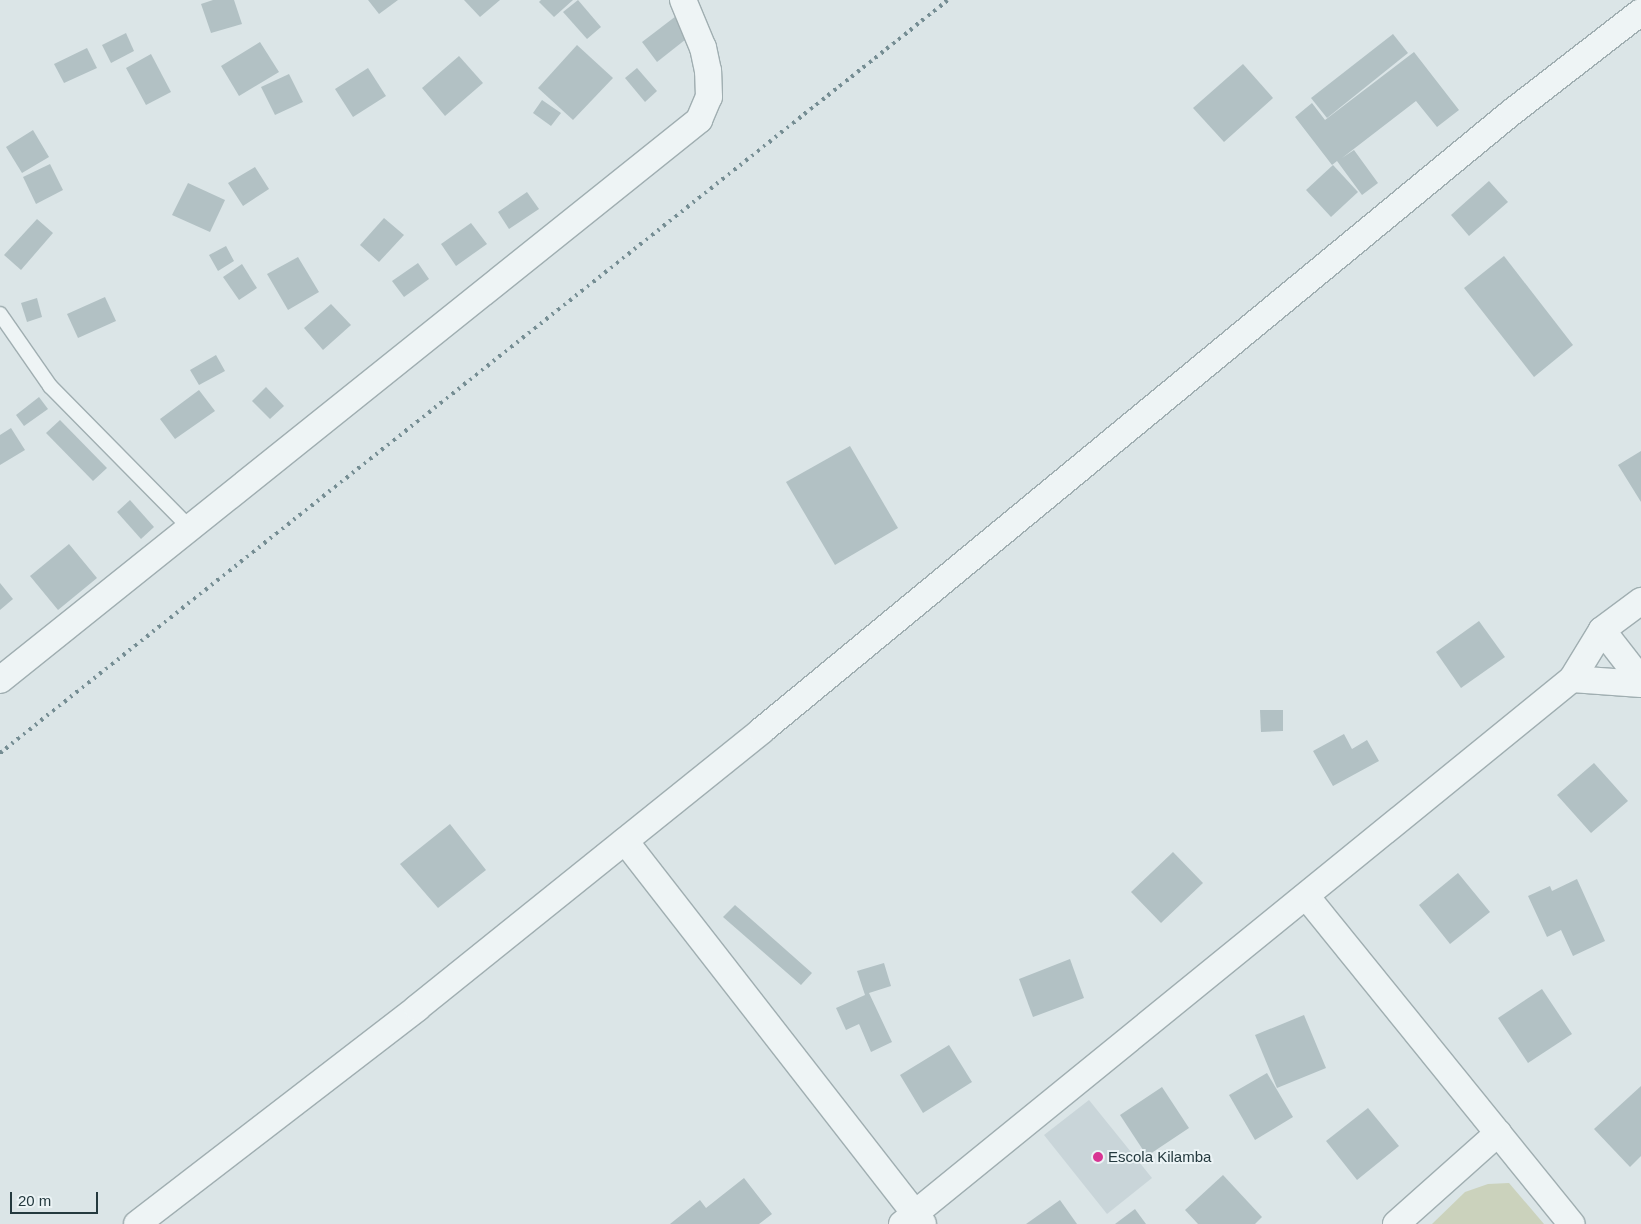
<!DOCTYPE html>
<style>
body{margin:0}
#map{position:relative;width:1641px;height:1224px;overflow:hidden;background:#dbe5e7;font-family:Arial,sans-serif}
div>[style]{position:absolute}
.built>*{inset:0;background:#c9d5d9}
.green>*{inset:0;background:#cbd2bc}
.building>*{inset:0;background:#b2c1c4}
.roads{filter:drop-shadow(1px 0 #a0aeb1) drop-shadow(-1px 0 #a0aeb1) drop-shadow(0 1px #a0aeb1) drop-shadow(0 -1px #a0aeb1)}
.lane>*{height:14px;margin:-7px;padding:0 7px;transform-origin:7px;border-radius:7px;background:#eef4f5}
.street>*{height:26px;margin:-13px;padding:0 13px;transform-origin:13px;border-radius:13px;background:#eef4f5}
.rail>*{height:4px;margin-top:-2px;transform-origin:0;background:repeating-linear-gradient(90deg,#748c92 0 2.5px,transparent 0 7.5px)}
.dots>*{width:14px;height:14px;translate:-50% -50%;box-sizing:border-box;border:2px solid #ebf3f5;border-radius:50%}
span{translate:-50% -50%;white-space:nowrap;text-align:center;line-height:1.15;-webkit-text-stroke:4px #ebf3f5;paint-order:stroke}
.poi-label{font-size:15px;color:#24393e}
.left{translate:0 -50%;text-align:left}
.scale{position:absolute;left:10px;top:1192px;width:88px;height:22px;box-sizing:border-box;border:2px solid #24393e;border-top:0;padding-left:6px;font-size:15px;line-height:18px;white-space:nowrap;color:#24393e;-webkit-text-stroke:4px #ebf3f5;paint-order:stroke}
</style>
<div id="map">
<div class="built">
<div style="clip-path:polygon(1089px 1100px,1152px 1178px,1107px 1214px,1044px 1135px)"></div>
</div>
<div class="green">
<div style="clip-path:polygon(1509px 1183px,1544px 1224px,1432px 1224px,1465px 1192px,1488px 1184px)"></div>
</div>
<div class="building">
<div style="clip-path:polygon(213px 0,234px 0,242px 24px,211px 33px,201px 4px)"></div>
<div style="clip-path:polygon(368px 0,398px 0,379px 14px)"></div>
<div style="clip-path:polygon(464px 0,500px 0,480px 17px)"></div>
<div style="clip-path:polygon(541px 0,573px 0,554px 17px,539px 2px)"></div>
<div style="clip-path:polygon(578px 0,601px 27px,587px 39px,563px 12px)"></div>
<div style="clip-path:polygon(680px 13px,695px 32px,657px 62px,642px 42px)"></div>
<div style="clip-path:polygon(126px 33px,134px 51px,111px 63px,102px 45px)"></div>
<div style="clip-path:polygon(1393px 34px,1408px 53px,1327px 118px,1311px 98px)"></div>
<div style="clip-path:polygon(260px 42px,279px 72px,239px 96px,221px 66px)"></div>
<div style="clip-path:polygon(577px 45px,613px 78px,573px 120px,538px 88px)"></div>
<div style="clip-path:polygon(87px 48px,97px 68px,64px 83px,54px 64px)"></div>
<div style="clip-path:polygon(1414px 52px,1459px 110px,1437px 127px,1416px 101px,1342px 158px,1354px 150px,1378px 183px,1362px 195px,1337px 161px,1332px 165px,1295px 117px,1312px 103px,1325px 120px)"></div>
<div style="clip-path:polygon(151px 54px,171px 92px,146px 105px,126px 68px)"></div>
<div style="clip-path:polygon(459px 56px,483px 83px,445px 116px,422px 88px)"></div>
<div style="clip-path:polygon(1243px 64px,1273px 98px,1224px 142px,1193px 108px)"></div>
<div style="clip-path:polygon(368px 68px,386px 96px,353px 117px,335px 89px)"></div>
<div style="clip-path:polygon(637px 68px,657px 91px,645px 102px,625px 78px)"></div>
<div style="clip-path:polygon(289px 74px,303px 102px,275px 115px,261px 87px)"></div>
<div style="clip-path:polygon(542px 100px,561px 113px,551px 126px,533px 113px)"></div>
<div style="clip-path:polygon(33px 130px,49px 157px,22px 173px,6px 147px)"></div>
<div style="clip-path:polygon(50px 164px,63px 190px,36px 204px,23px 177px)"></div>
<div style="clip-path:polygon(1333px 165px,1358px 192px,1331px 217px,1306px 190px)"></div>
<div style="clip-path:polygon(255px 167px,269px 189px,243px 206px,228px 183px)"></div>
<div style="clip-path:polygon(1489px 181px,1508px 202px,1469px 236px,1451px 215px)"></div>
<div style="clip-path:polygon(188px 183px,225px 200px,210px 232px,172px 215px)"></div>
<div style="clip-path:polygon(527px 192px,539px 209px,509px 229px,498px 212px)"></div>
<div style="clip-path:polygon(384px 218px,404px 235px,379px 262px,360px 245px)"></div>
<div style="clip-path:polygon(37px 219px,53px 233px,21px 270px,4px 255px)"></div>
<div style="clip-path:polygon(471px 223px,487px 244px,456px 266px,441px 244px)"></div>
<div style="clip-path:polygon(226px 246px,234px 261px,218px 271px,209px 255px)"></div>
<div style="clip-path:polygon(1504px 256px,1573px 345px,1534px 377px,1464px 288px)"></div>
<div style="clip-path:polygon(298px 257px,319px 292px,288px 310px,267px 274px)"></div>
<div style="clip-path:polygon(418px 263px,429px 279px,404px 297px,392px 281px)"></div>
<div style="clip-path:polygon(242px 264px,257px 288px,239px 300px,223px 277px)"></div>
<div style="clip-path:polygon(105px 297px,116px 321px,78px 338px,67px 314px)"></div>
<div style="clip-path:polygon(37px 298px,42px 317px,27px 322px,21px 303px)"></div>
<div style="clip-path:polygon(331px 304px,351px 325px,323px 350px,304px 328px)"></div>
<div style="clip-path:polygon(216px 355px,225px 371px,199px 385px,190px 370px)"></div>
<div style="clip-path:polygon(266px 387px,284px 406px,270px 419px,252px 401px)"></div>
<div style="clip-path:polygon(199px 390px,215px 411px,175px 439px,160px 419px)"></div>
<div style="clip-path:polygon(39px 397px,48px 409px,24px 426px,16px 415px)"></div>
<div style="clip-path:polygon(60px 420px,107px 468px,93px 481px,46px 433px)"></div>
<div style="clip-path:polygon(11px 428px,25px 450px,0 465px,0 435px)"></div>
<div style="clip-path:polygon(850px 446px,898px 528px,835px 565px,786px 482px)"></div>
<div style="clip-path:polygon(1641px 451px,1641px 502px,1618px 465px)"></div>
<div style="clip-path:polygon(130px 500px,154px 527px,141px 539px,117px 512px)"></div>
<div style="clip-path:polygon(69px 544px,97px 578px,58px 610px,30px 576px)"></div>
<div style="clip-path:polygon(0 583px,13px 599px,0 610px)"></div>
<div style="clip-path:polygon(1479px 621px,1505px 657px,1461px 688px,1436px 652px)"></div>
<div style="clip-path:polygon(1260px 710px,1283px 710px,1283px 731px,1261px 732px)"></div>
<div style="clip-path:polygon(1344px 734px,1352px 749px,1367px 740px,1379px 761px,1333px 786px,1313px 751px)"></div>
<div style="clip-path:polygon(1594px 763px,1628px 801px,1591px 833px,1557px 795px)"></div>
<div style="clip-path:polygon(450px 824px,486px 870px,438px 908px,400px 864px)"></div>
<div style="clip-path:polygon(1173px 852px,1203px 883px,1161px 923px,1131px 892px)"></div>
<div style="clip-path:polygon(1458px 873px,1490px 912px,1450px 944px,1419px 905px)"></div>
<div style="clip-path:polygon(1577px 879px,1605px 941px,1573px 956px,1561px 930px,1547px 937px,1528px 896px,1550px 886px,1552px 891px)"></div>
<div style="clip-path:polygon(735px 905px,812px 973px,801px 985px,723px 917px)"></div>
<div style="clip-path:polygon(1070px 959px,1084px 998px,1033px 1017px,1019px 979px)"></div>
<div style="clip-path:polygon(884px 963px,891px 986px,869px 993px,892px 1042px,871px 1052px,859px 1024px,846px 1030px,836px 1008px,865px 995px,857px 971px)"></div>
<div style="clip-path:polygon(1542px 989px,1572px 1034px,1528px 1063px,1498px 1018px)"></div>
<div style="clip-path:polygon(1304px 1015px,1326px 1068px,1277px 1088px,1255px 1035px)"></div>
<div style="clip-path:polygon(949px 1045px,972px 1082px,923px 1113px,900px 1075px)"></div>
<div style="clip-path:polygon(1267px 1073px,1293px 1117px,1255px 1140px,1229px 1095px)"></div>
<div style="clip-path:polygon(1641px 1086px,1641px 1156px,1630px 1167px,1594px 1129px)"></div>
<div style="clip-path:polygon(1162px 1087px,1189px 1128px,1147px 1156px,1120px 1115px)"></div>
<div style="clip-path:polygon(1368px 1108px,1399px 1146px,1357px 1180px,1326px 1141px)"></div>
<div style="clip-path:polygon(1223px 1175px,1262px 1217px,1255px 1224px,1198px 1224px,1185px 1210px)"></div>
<div style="clip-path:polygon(744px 1178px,772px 1214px,759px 1224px,670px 1224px,700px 1200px,706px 1208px)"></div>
<div style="clip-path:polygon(1060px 1200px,1077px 1224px,1026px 1224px)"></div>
<div style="clip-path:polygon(1135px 1209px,1146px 1224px,1115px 1224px)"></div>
</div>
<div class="roads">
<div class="lane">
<div style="left:0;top:314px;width:88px;rotate:55.2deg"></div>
<div style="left:50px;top:386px;width:198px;rotate:45.4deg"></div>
</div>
<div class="street">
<div style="left:1602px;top:630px;width:63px;rotate:52deg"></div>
<div style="left:1572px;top:679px;width:69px;rotate:4.1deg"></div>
<div style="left:0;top:680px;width:896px;rotate:-38.7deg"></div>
<div style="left:699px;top:120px;width:25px;rotate:-67deg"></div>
<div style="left:709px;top:97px;width:26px;rotate:-92deg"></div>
<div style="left:708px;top:71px;width:24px;rotate:-102deg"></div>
<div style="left:703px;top:48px;width:52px;rotate:-112.6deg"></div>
<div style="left:625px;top:841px;width:485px;rotate:52.1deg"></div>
<div style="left:1306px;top:896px;width:422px;rotate:51deg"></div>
<div style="left:137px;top:1224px;width:354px;rotate:-37.6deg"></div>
<div style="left:417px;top:1008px;width:442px;rotate:-38.8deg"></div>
<div style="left:761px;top:731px;width:973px;rotate:-39.5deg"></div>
<div style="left:1512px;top:112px;width:163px;rotate:-37.8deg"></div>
<div style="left:902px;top:1224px;width:864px;rotate:-39.13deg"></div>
<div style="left:1572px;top:679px;width:57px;rotate:-58.5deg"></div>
<div style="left:1602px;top:630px;width:49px;rotate:-36.6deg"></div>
<div style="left:1396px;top:1224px;width:137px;rotate:-41.7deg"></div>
</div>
</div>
<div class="rail">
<div style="left:0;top:753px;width:1211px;rotate:-38.46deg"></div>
</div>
<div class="dots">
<div style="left:1098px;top:1157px;background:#d83493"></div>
</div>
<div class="poi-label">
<span class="left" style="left:1108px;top:1157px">Escola Kilamba</span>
</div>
<div class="scale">20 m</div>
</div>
